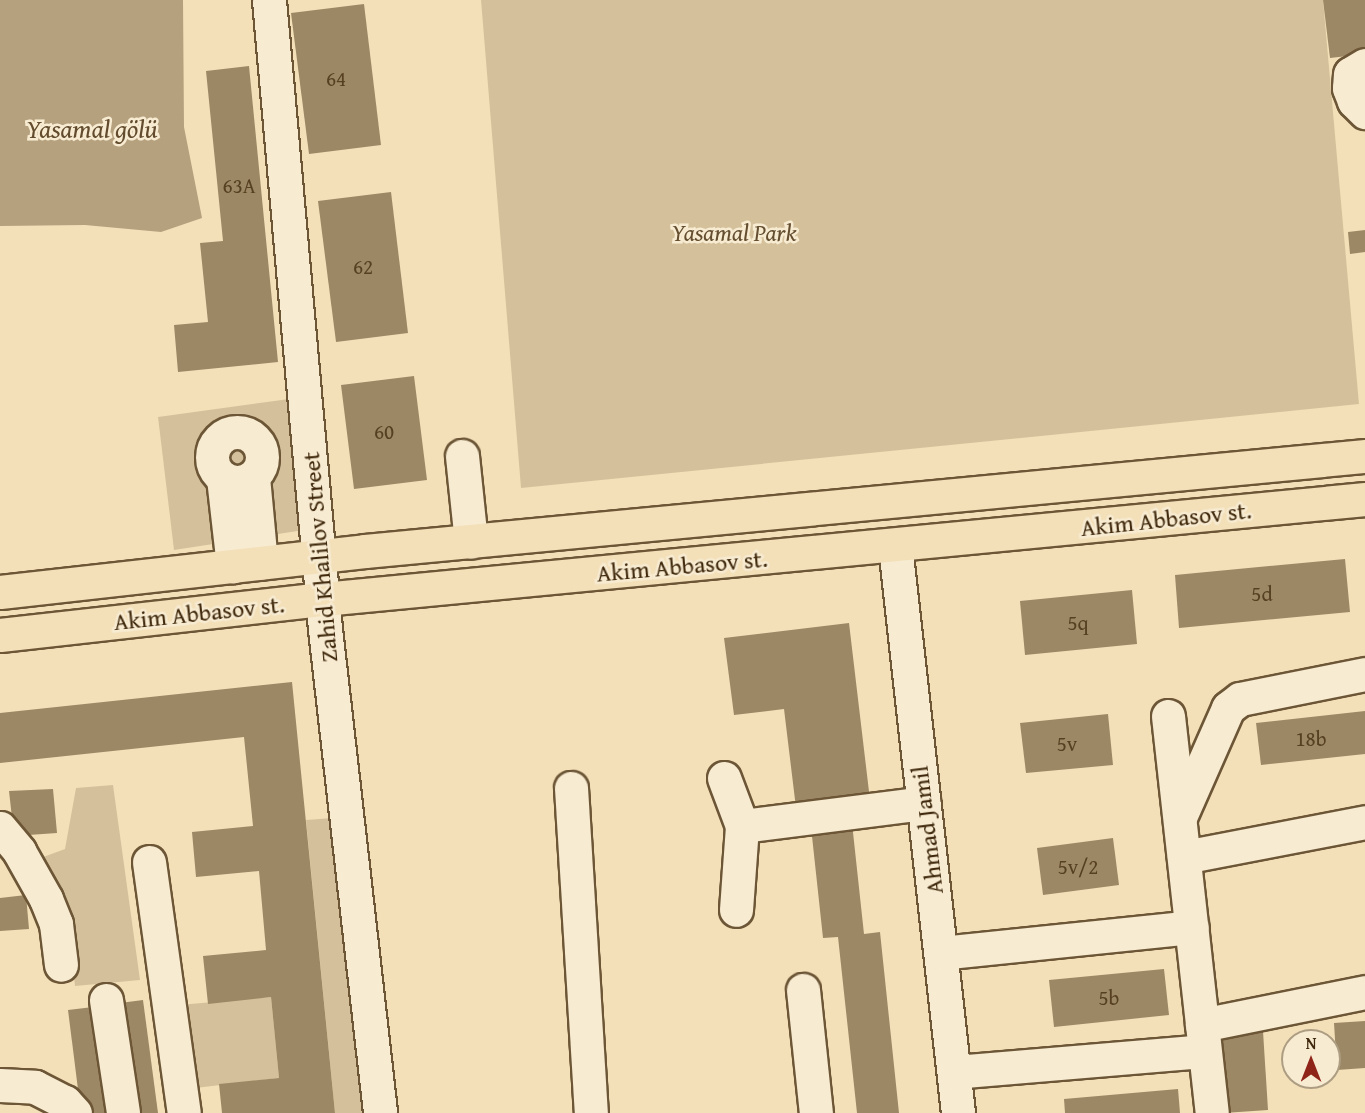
<!DOCTYPE html>
<meta charset="utf-8">
<style>
body{margin:0}
#map{position:relative;width:1365px;height:1113px;overflow:hidden;background:#f3e0b9;font-family:"Gentium Book Plus",serif}
div>[style]{position:absolute}
.green>*{inset:0;background:#d4c19b}
.water>*{inset:0;background:#b6a17e}
.building>*{inset:0;background:#9d8865}
.roads{filter:drop-shadow(2px 0 #6c5636) drop-shadow(-2px 0 #6c5636) drop-shadow(0 2px #6c5636) drop-shadow(0 -2px #6c5636)}
.minor>*{height:33px;margin:-16.5px;padding:0 16.5px;transform-origin:16.5px;border-radius:16.5px;background:#f7ebd2}
.minor>.ring{margin:-16.5px;padding:0;box-sizing:content-box;background:none;border:33px solid #f7ebd2;border-radius:50%}
.major>*{height:33px;margin:-16.5px;padding:0 16.5px;transform-origin:16.5px;border-radius:16.5px;background:#f3e0b9}
span{translate:-50% -50%;white-space:nowrap;text-align:center;line-height:1.15;-webkit-text-stroke:5px #f7ebd2;paint-order:stroke}
.number-label{font-size:21px;color:#564022}
.number-label span{-webkit-text-stroke-width:0}
.park-label{font-size:24px;color:#644e2f;font-style:italic}
.street-label{font-size:24px;color:#3f280b}
.water-label{font-size:26px;color:#634c2e;font-style:italic}
.north{position:absolute;left:1281px;top:1029px;width:60px;height:60px;box-sizing:border-box;background:#f7ebd2;border:2px solid #ad9d82;border-radius:50%;rotate:0deg;font-size:16px;font-weight:700;line-height:24px;text-align:center;color:#3f280b}
.north::after{content:'';display:block;margin:auto;width:21px;height:27px;background:#8f2418;clip-path:polygon(50% 0,100% 100%,50% 72%,0 100%)}
</style>
<div id="map">
<div class="green">
<div style="clip-path:polygon(481px 0,1323px 0,1359px 404px,521px 488px)"></div>
<div style="clip-path:polygon(289px 399px,304px 530px,174px 550px,158px 417px)"></div>
<div style="clip-path:polygon(113px 785px,140px 980px,75px 986px,69px 924px,27px 863px,65px 849px,76px 788px)"></div>
<div style="clip-path:polygon(333px 818px,362px 1113px,335px 1113px,306px 820px)"></div>
<div style="clip-path:polygon(271px 997px,279px 1078px,187px 1089px,179px 1005px)"></div>
</div>
<div class="water">
<div style="clip-path:polygon(0 0,183px 0,184px 127px,202px 218px,161px 232px,85px 225px,0 226px)"></div>
</div>
<div class="building">
<div style="clip-path:polygon(1323px 0,1365px 0,1365px 54px,1330px 58px)"></div>
<div style="clip-path:polygon(364px 4px,381px 145px,309px 154px,291px 13px)"></div>
<div style="clip-path:polygon(249px 66px,278px 362px,178px 372px,174px 325px,208px 322px,200px 243px,223px 241px,206px 71px)"></div>
<div style="clip-path:polygon(391px 192px,408px 333px,336px 342px,318px 201px)"></div>
<div style="clip-path:polygon(1365px 230px,1365px 252px,1350px 254px,1348px 232px)"></div>
<div style="clip-path:polygon(414px 376px,427px 480px,354px 489px,341px 385px)"></div>
<div style="clip-path:polygon(1345px 559px,1350px 612px,1179px 628px,1175px 575px)"></div>
<div style="clip-path:polygon(1132px 590px,1137px 644px,1025px 655px,1020px 601px)"></div>
<div style="clip-path:polygon(849px 623px,870px 800px,796px 808px,784px 709px,734px 715px,724px 638px)"></div>
<div style="clip-path:polygon(292px 682px,335px 1113px,222px 1113px,219px 1084px,279px 1078px,271px 997px,208px 1004px,203px 956px,266px 950px,259px 871px,196px 877px,192px 832px,253px 826px,244px 737px,0 763px,0 713px)"></div>
<div style="clip-path:polygon(1365px 711px,1365px 754px,1261px 765px,1256px 723px)"></div>
<div style="clip-path:polygon(1108px 714px,1113px 765px,1026px 773px,1020px 723px)"></div>
<div style="clip-path:polygon(53px 789px,57px 833px,14px 836px,9px 791px)"></div>
<div style="clip-path:polygon(852px 823px,864px 934px,880px 932px,899px 1113px,857px 1113px,838px 937px,823px 938px,811px 827px)"></div>
<div style="clip-path:polygon(1113px 838px,1119px 885px,1043px 895px,1037px 848px)"></div>
<div style="clip-path:polygon(26px 895px,29px 929px,0 931px,0 898px)"></div>
<div style="clip-path:polygon(1164px 969px,1169px 1015px,1054px 1027px,1049px 980px)"></div>
<div style="clip-path:polygon(143px 1000px,158px 1113px,135px 1113px,120px 1003px)"></div>
<div style="clip-path:polygon(93px 1007px,107px 1113px,81px 1113px,68px 1010px)"></div>
<div style="clip-path:polygon(1365px 1021px,1365px 1068px,1337px 1070px,1334px 1023px)"></div>
<div style="clip-path:polygon(1263px 1031px,1268px 1110px,1224px 1113px,1218px 1034px)"></div>
<div style="clip-path:polygon(1178px 1089px,1180px 1113px,1065px 1113px,1064px 1099px)"></div>
</div>
<div class="roads">
<div class="minor">
<div style="left:269px;top:0;width:631px;rotate:84.91deg"></div>
<div style="left:325px;top:629px;width:487px;rotate:83.5deg"></div>
<div style="left:1365px;top:65px;width:17px;rotate:149deg"></div>
<div style="left:1350px;top:74px;width:14px;rotate:94deg"></div>
<div style="left:1349px;top:88px;width:14px;rotate:69deg"></div>
<div style="left:1354px;top:101px;width:16px;rotate:45deg"></div>
<div class="ring" style="left:212px;top:432px;width:17px;height:17px"></div>
<div style="left:462px;top:456px;width:86px;rotate:84deg"></div>
<div style="left:253px;top:477px;width:86px;rotate:84.7deg"></div>
<div style="left:223px;top:478px;width:89px;rotate:83.5deg"></div>
<div style="left:895px;top:546px;width:570px;rotate:83.66deg"></div>
<div style="left:1168px;top:716px;width:399px;rotate:83.7deg"></div>
<div style="left:724px;top:778px;width:51px;rotate:69.4deg"></div>
<div style="left:742px;top:826px;width:84px;rotate:94.1deg"></div>
<div style="left:571px;top:788px;width:326px;rotate:86.5deg"></div>
<div style="left:1180px;top:817px;width:119px;rotate:-66.2deg"></div>
<div style="left:1228px;top:708px;width:15px;rotate:-37deg"></div>
<div style="left:1240px;top:699px;width:127px;rotate:-11.3deg"></div>
<div style="left:742px;top:826px;width:183px;rotate:-7.2deg"></div>
<div style="left:0;top:828px;width:30px;rotate:50deg"></div>
<div style="left:19px;top:851px;width:55px;rotate:60.6deg"></div>
<div style="left:46px;top:899px;width:27px;rotate:68deg"></div>
<div style="left:56px;top:924px;width:41px;rotate:83deg"></div>
<div style="left:1184px;top:857px;width:184px;rotate:-10.9deg"></div>
<div style="left:149px;top:862px;width:253px;rotate:82.1deg"></div>
<div style="left:941px;top:953px;width:252px;rotate:-5.9deg"></div>
<div style="left:803px;top:990px;width:124px;rotate:84deg"></div>
<div style="left:106px;top:1000px;width:114px;rotate:81.4deg"></div>
<div style="left:1202px;top:1025px;width:166px;rotate:-11.4deg"></div>
<div style="left:954px;top:1072px;width:251px;rotate:-4.8deg"></div>
<div style="left:0;top:1085px;width:35px;rotate:3deg"></div>
<div style="left:35px;top:1087px;width:34px;rotate:27deg"></div>
<div style="left:65px;top:1102px;width:15px;rotate:48deg"></div>
</div>
<div class="major">
<div style="left:0;top:592px;width:367px;rotate:-6.4deg"></div>
<div style="left:365px;top:551px;width:1005px;rotate:-5.43deg"></div>
<div style="left:0;top:635px;width:325px;rotate:-6.4deg"></div>
<div style="left:323px;top:599px;width:1047px;rotate:-5.48deg"></div>
</div>
</div>
<div class="number-label">
<span style="left:336px;top:79px">64</span>
<span style="left:239px;top:186px">63A</span>
<span style="left:363px;top:267px">62</span>
<span style="left:384px;top:432px">60</span>
<span style="left:1262px;top:594px">5d</span>
<span style="left:1078px;top:623px">5q</span>
<span style="left:1311px;top:739px">18b</span>
<span style="left:1067px;top:744px">5v</span>
<span style="left:1078px;top:867px">5v/2</span>
<span style="left:1109px;top:998px">5b</span>
</div>
<div class="park-label">
<span style="left:734px;top:233px">Yasamal Park</span>
</div>
<div class="street-label">
<span style="left:1166px;top:519px;rotate:-6deg">Akim Abbasov st.</span>
<span style="left:320px;top:557px;rotate:-95deg">Zahid Khalilov Street</span>
<span style="left:682px;top:566px;rotate:-5deg">Akim Abbasov st.</span>
<span style="left:199px;top:613px;rotate:-6deg">Akim Abbasov st.</span>
<span style="left:927px;top:830px;rotate:-97deg">Ahmad Jamil</span>
</div>
<div class="water-label">
<span style="left:92px;top:129px">Yasamal gölü</span>
</div>
<div class="north">N</div>
</div>
